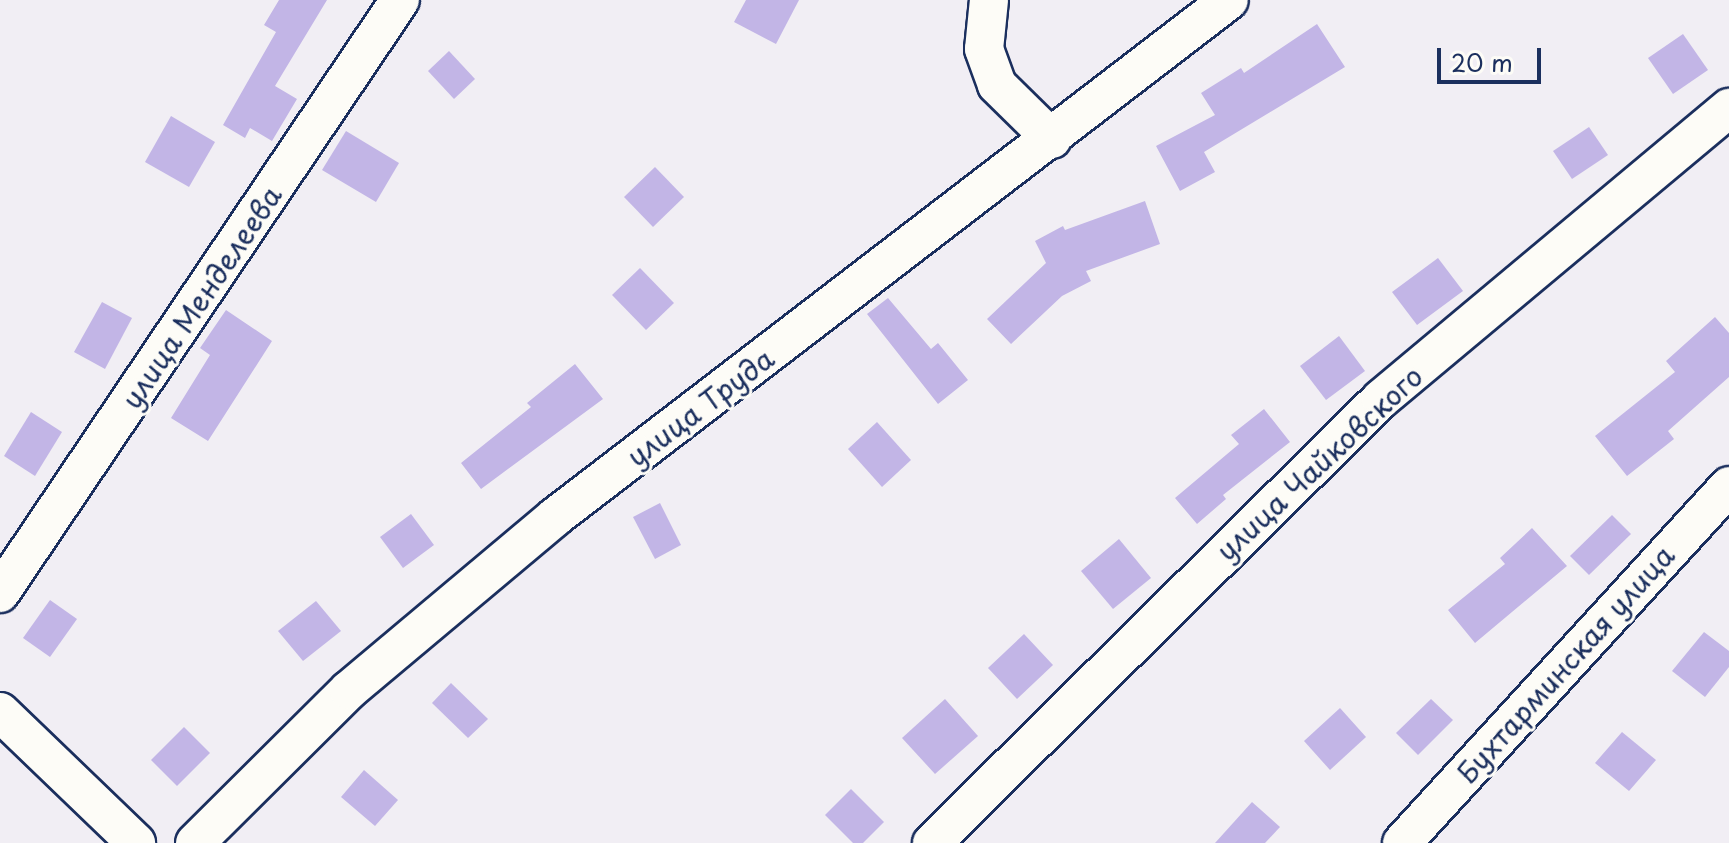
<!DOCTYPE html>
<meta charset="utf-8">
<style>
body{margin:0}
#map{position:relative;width:1729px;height:843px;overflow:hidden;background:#f1eef4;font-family:"Playpen Sans",sans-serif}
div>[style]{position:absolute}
.building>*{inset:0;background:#c2b5e6}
.roads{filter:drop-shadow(2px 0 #1b2f5e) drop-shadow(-2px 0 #1b2f5e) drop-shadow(0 2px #1b2f5e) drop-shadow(0 -2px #1b2f5e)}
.minor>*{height:38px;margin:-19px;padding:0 19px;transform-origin:19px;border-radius:19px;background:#fdfcf7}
span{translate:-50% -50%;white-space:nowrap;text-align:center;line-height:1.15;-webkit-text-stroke:6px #fdfcf7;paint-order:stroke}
.street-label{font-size:28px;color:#1b2f5e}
.scale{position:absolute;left:1437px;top:48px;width:104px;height:36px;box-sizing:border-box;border:4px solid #1b2f5e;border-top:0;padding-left:10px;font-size:24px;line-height:28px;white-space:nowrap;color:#1b2f5e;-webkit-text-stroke:6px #fdfcf7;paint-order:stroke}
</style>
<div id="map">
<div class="building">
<div style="clip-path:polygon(279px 0,327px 0,275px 86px,297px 99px,272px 141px,250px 128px,245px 138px,223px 125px,276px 32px,264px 25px)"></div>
<div style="clip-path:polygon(746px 0,799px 0,776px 44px,734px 22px)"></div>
<div style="clip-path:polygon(1317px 24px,1345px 67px,1204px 152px,1215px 172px,1180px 191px,1156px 146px,1215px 115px,1201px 93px,1241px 68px,1244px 73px)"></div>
<div style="clip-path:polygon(1683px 34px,1708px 70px,1673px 94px,1648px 58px)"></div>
<div style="clip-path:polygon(449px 51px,475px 79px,454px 99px,428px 71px)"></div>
<div style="clip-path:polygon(171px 116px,215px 142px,189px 187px,145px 162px)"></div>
<div style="clip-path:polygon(1589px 127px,1608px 155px,1572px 179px,1553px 151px)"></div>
<div style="clip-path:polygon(346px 131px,399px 163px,376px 202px,322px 170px)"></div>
<div style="clip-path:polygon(655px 167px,684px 197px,653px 227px,624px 197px)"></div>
<div style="clip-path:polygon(1145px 201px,1160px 244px,1086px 271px,1091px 281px,1062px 296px,1011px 344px,987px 319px,1046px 263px,1035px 241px,1063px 226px,1065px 230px)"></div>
<div style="clip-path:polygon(1438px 258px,1463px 291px,1417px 325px,1392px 292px)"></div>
<div style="clip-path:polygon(640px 268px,674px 303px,646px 330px,612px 295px)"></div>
<div style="clip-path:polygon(888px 298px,931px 349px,938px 343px,968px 380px,938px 404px,867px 314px)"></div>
<div style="clip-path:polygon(102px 302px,132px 318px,105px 369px,74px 352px)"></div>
<div style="clip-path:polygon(226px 310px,272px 341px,208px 441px,171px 418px,210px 355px,200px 348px)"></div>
<div style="clip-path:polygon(1715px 317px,1729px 333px,1729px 377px,1668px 431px,1674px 439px,1627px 476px,1595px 436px,1675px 372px,1666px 361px)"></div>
<div style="clip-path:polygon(1339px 336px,1365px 371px,1326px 400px,1300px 366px)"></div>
<div style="clip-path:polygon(575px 364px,603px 399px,481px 489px,461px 463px,531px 407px,527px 403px)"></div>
<div style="clip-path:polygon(1264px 409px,1290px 442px,1223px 495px,1226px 499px,1197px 524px,1175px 498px,1239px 444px,1231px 435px)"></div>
<div style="clip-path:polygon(31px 412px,62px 432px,35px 476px,4px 456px)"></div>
<div style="clip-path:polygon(877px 422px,911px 460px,882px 487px,848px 449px)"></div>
<div style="clip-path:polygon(660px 503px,681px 545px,655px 559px,633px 517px)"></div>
<div style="clip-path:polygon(411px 514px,434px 545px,403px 568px,380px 537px)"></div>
<div style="clip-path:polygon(1612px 515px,1631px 534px,1589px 575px,1570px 556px)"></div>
<div style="clip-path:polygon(1532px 528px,1567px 566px,1475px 643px,1448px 610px,1505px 564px,1500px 558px)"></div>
<div style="clip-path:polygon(1119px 539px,1151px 578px,1113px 609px,1081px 571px)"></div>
<div style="clip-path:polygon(50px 600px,77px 619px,50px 657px,23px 638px)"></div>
<div style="clip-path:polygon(316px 601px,341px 631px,303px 661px,278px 631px)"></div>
<div style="clip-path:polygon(1704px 632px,1729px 651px,1729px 667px,1705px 697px,1672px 671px)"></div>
<div style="clip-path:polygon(1024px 634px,1053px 665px,1017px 699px,988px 668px)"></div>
<div style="clip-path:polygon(451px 683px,488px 719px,468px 738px,432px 703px)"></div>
<div style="clip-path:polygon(945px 699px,978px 736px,935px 774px,902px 738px)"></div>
<div style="clip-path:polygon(1431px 699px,1453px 720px,1418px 755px,1396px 733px)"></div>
<div style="clip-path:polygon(1340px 708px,1366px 737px,1330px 770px,1304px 741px)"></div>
<div style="clip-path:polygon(184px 727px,210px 753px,177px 786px,151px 760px)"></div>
<div style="clip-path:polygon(1622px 732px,1656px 760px,1629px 791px,1595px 763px)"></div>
<div style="clip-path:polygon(364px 770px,398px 800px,375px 826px,341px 797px)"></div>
<div style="clip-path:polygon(851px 789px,884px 822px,863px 843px,853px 843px,825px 815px)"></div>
<div style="clip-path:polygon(1252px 802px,1280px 827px,1265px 843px,1215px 843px)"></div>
</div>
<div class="roads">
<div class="minor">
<div style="left:989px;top:0;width:49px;rotate:95.8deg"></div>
<div style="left:984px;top:49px;width:38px;rotate:70deg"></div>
<div style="left:997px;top:85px;width:77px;rotate:44.5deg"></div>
<div style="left:0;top:593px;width:715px;rotate:-56deg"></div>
<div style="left:0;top:712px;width:189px;rotate:43.9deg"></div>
<div style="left:195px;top:843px;width:217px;rotate:-44.8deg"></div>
<div style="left:349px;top:690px;width:269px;rotate:-40deg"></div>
<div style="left:555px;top:517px;width:849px;rotate:-37.49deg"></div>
<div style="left:932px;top:843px;width:631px;rotate:-44.68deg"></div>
<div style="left:1381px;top:399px;width:454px;rotate:-39.9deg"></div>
<div style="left:1402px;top:843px;width:484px;rotate:-47.5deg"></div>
</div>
</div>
<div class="street-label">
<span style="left:201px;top:297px;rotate:-56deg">улица Менделеева</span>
<span style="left:700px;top:407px;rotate:-37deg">улица Труда</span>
<span style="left:1319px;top:463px;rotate:-43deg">улица Чайковского</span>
<span style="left:1565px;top:664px;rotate:-48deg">Бухтарминская улица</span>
</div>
<div class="scale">20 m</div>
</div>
